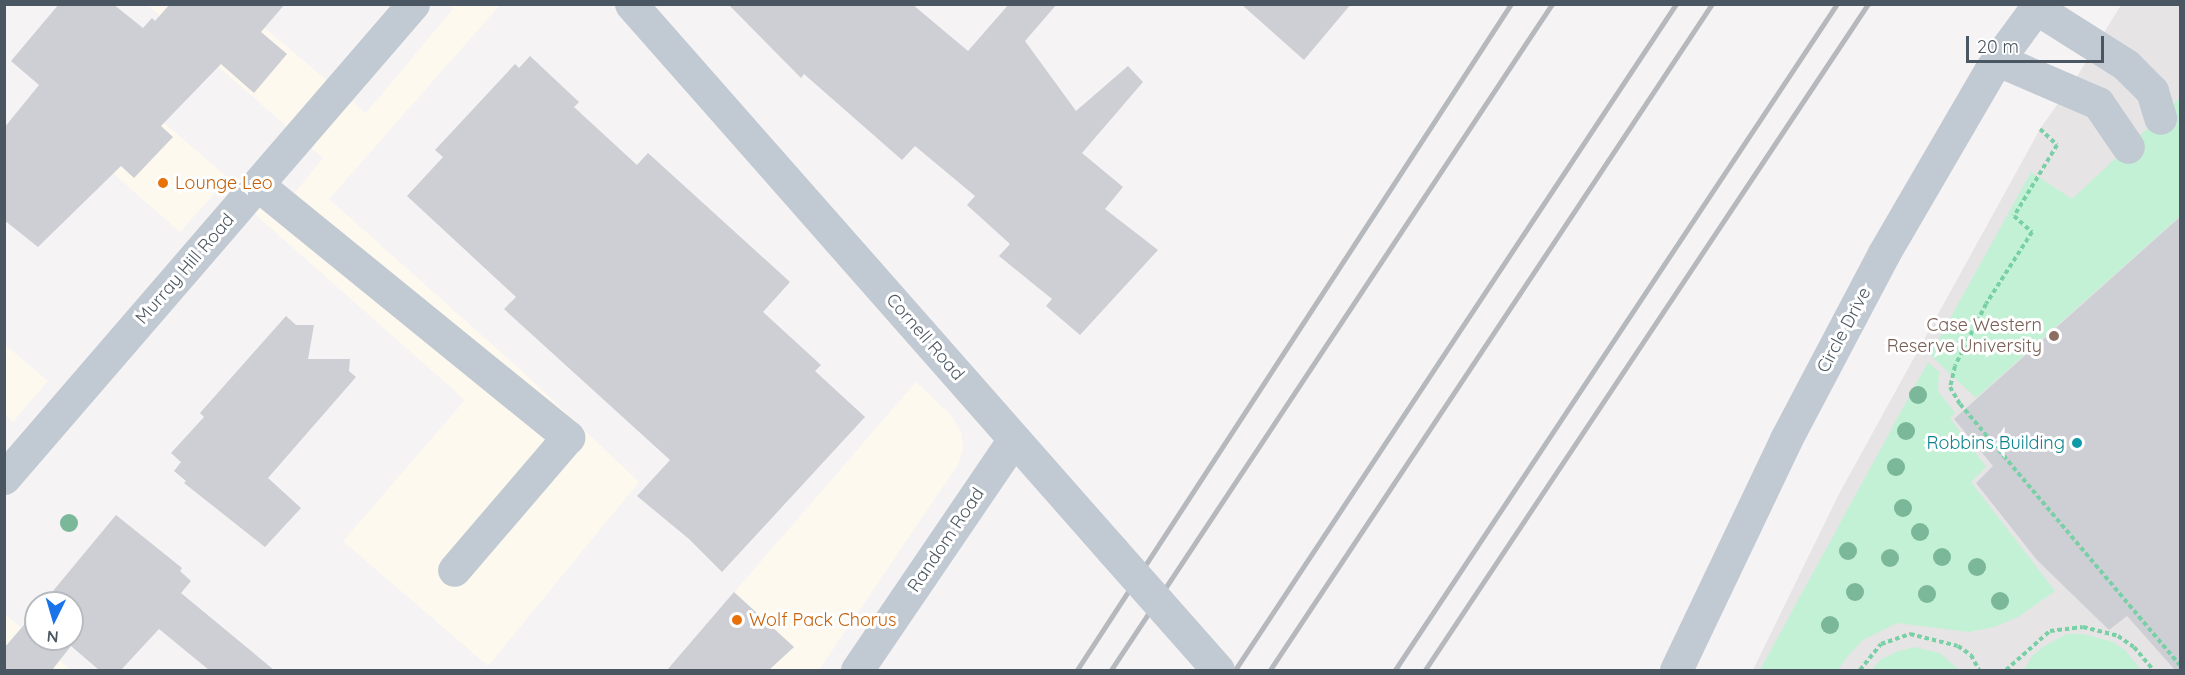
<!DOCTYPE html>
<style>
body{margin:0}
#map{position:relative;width:2185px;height:675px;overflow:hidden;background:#f5f3f3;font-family:Quicksand,sans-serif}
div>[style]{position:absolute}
.commercial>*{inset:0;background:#fdf9ef}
.education>*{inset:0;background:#e6e4e5}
.green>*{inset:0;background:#c3f1d5}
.building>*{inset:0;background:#cdcfd5}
.path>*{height:4px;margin-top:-2px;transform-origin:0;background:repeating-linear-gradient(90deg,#7ad0a6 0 4.5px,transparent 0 7.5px)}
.minor>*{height:33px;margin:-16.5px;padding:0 16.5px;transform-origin:16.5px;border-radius:16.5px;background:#c1cad2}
.rail>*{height:4.5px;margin:-2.25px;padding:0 2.25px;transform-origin:2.25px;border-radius:2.25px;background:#b5b8bd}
.minor-bridge>*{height:33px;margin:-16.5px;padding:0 16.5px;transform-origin:16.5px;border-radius:16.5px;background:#c1cad2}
.trees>*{width:18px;height:18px;margin:-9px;border-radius:50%;background:#7bb799}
.dots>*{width:16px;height:16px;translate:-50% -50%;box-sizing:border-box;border:3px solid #fff;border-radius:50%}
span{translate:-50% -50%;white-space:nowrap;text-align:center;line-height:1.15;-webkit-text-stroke:6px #fff;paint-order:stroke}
.food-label{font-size:18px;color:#c56008}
.left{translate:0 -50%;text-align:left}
.street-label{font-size:18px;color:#4a5661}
.education-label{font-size:18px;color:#785e54}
.right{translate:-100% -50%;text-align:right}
.culture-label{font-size:18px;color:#0d838f}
.frame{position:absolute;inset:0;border:6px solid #4a5661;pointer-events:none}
.north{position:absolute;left:24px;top:591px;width:60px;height:60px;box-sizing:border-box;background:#fff;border:2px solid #b7bbc0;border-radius:50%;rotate:185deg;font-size:16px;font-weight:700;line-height:24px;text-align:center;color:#4a5661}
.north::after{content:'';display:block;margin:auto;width:21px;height:27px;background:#1a73e8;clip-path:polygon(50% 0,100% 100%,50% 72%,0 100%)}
.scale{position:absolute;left:1966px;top:36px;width:138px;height:27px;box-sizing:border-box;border:3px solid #4a5661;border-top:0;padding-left:8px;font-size:18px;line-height:21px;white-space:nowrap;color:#4a5661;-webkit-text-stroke:4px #fff;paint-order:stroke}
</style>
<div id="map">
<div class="commercial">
<div style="clip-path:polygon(148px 5px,237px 5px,366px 113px,453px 9px,449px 5px,500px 5px,329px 199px,523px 372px,639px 482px,488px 666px,343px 541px,465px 400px,222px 185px,180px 232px,33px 103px,78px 48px,274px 218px,323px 158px)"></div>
<div style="clip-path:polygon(4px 344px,48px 381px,13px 422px,5px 414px)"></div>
<div style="clip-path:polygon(916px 382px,951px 415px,961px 432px,963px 449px,959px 463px,819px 670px,667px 670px)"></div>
<div style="clip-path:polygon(5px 614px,71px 670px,5px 670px)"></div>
</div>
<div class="education">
<div style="clip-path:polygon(2121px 5px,2180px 5px,2180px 670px,1753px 670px,1839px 494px,2040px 129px,2078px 75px)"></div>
</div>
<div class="green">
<div style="clip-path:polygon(2180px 98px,2180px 216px,1976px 398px,1930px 355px,2031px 172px,2072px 199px)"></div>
<div style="clip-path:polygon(1928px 362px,1939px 372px,1938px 391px,1955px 413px,1950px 418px,1986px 467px,1971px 482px,2055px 591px,2018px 617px,1994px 627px,1969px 632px,1897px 623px,1863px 640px,1847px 657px,1838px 670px,1760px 670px)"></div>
<div style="clip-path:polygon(2067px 634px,2083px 634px,2113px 642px,2125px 650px,2141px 670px,2024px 670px,2032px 656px,2044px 646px)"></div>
<div style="clip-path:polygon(1914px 647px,1940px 653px,1959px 670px,1872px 670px,1880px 660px,1896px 652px)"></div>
</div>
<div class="building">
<div style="clip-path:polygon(59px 4px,113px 4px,143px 28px,152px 18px,155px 21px,170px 4px,285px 4px,261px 32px,287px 54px,254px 93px,221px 64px,161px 126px,173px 137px,134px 178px,121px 166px,38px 247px,4px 220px,4px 128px,39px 85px,11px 61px)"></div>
<div style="clip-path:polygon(728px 4px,912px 4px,968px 51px,1009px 4px,1057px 4px,1025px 41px,1076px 111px,1128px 66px,1143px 82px,1082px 153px,1123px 187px,1105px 209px,1158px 250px,1080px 335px,1046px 306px,1052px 299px,999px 256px,1010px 244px,967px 205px,975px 196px,915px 146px,902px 160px,804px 74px,801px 78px)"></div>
<div style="clip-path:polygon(1241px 4px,1351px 4px,1304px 60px)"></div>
<div style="clip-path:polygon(530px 56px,579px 102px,574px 107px,637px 165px,648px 153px,790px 282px,763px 312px,821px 365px,815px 371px,865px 417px,722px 572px,689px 539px,637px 496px,670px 460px,504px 309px,516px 297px,407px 196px,443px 157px,435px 150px,515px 64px,519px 68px)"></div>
<div style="clip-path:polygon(2181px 216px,2181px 670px,2175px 670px,2127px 616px,2109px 630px,2037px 560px,1976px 483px,1993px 466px,1954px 419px)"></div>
<div style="clip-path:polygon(286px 316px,296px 325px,314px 325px,308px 359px,350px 359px,349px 371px,356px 377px,268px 478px,301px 508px,265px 547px,184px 483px,186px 481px,174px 471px,181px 462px,171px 453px,204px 417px,200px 413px)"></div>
<div style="clip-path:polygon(116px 515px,182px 568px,180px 571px,191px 581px,181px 593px,274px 670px,209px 670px,159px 629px,121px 670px,99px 670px,71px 646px,52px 670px,4px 670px,4px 648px,36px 611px,36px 639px,72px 639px,72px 603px,43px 603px)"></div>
<div style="clip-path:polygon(734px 592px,794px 647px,769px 670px,667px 670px)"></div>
</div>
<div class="path">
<div style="left:2040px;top:129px;width:23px;rotate:43deg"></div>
<div style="left:2057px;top:145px;width:83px;rotate:121.2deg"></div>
<div style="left:2014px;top:216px;width:24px;rotate:42deg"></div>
<div style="left:2032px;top:232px;width:85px;rotate:122.6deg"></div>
<div style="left:1986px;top:304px;width:69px;rotate:116.6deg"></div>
<div style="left:1955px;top:366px;width:22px;rotate:103deg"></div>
<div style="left:1950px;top:387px;width:20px;rotate:60deg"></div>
<div style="left:1960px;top:404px;width:341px;rotate:49.9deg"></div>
<div style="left:1860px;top:670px;width:33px;rotate:-51deg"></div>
<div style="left:1881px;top:644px;width:31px;rotate:-19deg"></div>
<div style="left:1910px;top:634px;width:49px;rotate:14deg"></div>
<div style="left:1958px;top:646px;width:16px;rotate:35deg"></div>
<div style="left:1971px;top:655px;width:17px;rotate:62deg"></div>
<div style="left:2006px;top:670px;width:59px;rotate:-41.6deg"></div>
<div style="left:2050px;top:631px;width:33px;rotate:-7deg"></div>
<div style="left:2083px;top:627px;width:36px;rotate:14deg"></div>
<div style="left:2118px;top:636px;width:19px;rotate:35deg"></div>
<div style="left:2134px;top:647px;width:30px;rotate:50deg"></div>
<div style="left:2179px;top:670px;width:1px"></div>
</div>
<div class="minor">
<div style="left:631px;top:4px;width:728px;rotate:48.62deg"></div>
<div style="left:2036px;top:8px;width:107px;rotate:32.3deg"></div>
<div style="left:2126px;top:65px;width:37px;rotate:45deg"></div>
<div style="left:2152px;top:91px;width:28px;rotate:73deg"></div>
<div style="left:1998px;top:60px;width:109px;rotate:23.3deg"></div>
<div style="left:2098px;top:103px;width:53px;rotate:55.7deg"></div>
<div style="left:258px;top:185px;width:400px;rotate:39.1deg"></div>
<div style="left:568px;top:437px;width:175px;rotate:130.6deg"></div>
<div style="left:4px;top:478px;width:626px;rotate:-49.21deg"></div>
<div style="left:857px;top:670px;width:279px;rotate:-55.8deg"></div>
<div style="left:1676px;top:670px;width:256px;rotate:-64.5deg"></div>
<div style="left:1786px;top:439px;width:210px;rotate:-62.2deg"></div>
<div style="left:1884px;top:253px;width:213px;rotate:-59.8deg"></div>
<div style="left:1991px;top:69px;width:81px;rotate:-53.6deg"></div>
</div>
<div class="rail">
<div style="left:1077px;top:670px;width:795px;rotate:-56.91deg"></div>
<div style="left:1111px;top:670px;width:799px;rotate:-56.49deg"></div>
<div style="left:1235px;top:670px;width:799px;rotate:-56.49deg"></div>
<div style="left:1270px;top:670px;width:799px;rotate:-56.43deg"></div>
<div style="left:1395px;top:670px;width:799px;rotate:-56.43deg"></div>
<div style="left:1425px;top:670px;width:800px;rotate:-56.37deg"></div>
</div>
<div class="minor-bridge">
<div style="left:1112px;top:550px;width:160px;rotate:48.5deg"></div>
</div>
<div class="trees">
<div style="left:1918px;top:395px"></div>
<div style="left:1906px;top:431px"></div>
<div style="left:1896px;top:467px"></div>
<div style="left:1903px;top:508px"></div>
<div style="left:69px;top:523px"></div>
<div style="left:1920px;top:532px"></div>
<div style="left:1848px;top:551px"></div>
<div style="left:1942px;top:557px"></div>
<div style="left:1890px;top:558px"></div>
<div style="left:1977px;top:567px"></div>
<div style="left:1855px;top:592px"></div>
<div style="left:1927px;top:594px"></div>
<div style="left:2000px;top:601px"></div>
<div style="left:1830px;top:625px"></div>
</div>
<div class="dots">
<div style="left:163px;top:183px;background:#e8710a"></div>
<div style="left:2054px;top:336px;background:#8d6e63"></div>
<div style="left:2077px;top:443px;background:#0f9aa8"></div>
<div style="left:737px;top:620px;background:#e8710a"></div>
</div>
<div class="food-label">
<span class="left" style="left:175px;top:183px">Lounge Leo</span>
<span class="left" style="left:749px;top:620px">Wolf Pack Chorus</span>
</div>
<div class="street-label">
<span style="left:185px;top:269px;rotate:-49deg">Murray Hill Road</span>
<span style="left:1844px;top:330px;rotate:-62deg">Circle Drive</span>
<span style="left:925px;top:337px;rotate:49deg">Cornell Road</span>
<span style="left:946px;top:540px;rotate:-56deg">Random Road</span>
</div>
<div class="education-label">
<span class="right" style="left:2042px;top:336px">Case Western<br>Reserve University</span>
</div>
<div class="culture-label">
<span class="right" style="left:2065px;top:443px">Robbins Building</span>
</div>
<div class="frame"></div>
<div class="north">N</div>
<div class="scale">20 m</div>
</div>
